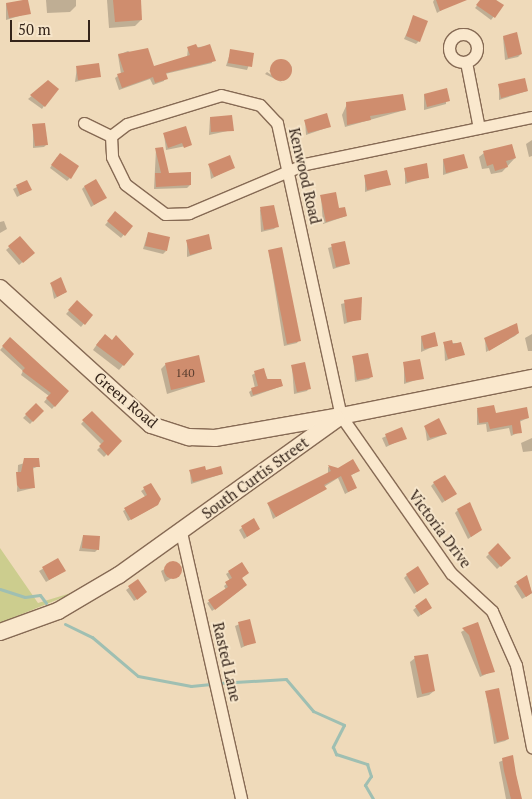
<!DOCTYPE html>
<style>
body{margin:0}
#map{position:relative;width:532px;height:799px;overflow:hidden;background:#efdaba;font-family:"PT Serif",serif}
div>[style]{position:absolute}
.green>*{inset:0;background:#cccd8e}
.shadow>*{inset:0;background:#0003}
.stream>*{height:3px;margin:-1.5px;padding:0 1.5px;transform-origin:1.5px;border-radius:1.5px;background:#9fbfb2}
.building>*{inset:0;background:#cf8d6e}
.round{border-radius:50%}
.roads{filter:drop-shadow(1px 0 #866a54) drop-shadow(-1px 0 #866a54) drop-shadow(0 1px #866a54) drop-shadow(0 -1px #866a54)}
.street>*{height:11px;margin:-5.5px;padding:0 5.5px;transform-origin:5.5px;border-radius:5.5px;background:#fae8cd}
.street>.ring{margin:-5.5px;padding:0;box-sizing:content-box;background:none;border:11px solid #fae8cd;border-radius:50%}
.secondary>*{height:16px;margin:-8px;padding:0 8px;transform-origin:8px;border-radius:8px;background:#fae8cd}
span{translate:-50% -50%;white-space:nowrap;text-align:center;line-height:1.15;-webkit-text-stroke:4px #f6e5ca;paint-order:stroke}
.number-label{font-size:12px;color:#5b3e2f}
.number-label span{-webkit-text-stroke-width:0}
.street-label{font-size:15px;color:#34241a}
.scale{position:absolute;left:10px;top:20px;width:80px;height:22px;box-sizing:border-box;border:2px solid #34241a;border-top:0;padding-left:6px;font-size:15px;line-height:18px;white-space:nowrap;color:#34241a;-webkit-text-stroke:4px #f6e5ca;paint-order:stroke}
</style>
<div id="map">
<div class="green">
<div style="clip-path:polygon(0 548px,38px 603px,81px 590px,0 623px)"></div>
</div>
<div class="shadow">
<div style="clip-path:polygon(46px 0,76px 0,76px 6px,70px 12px,47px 13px)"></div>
<div style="clip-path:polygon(107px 0,140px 0,141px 20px,135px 26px,109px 28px)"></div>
<div style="clip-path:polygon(458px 0,437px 13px,433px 2px,434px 0)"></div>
<div style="clip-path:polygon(482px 0,496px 0,502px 6px,491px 20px,475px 8px)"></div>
<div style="clip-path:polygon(6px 4px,29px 13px,6px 20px)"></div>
<div style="clip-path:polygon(414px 17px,419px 41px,416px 44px,404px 39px)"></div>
<div style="clip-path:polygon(503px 37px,521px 54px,518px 57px,505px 60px)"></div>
<div style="clip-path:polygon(209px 46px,212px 63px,165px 74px,164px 81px,153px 85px,150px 79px,119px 90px,115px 78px,121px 74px,118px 55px,128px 51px,153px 67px,187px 57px,188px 48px)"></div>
<div style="clip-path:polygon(231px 50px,253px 54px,247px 70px,226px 66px)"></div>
<div style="clip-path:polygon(281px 59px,292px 67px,284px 81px,269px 71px)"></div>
<div style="clip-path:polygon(77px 67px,100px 76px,75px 82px)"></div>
<div style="clip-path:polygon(267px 72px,283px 83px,265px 74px)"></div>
<div style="clip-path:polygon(48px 82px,44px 106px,42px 109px,28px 99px)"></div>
<div style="clip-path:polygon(499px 85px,527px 91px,499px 100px)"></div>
<div style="clip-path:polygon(446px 90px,446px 104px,424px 110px,424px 95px)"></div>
<div style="clip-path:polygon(347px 104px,405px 110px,345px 127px,342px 115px)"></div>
<div style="clip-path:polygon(210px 118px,232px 130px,209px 135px)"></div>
<div style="clip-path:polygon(305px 121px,329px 127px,306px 135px)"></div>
<div style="clip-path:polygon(33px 126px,47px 144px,44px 147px,33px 148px)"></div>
<div style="clip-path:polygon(164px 134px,191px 145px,166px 150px)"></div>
<div style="clip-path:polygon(532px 140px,532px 156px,529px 157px,526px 144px)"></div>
<div style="clip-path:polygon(156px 149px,168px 174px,190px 185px,187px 188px,154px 189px)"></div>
<div style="clip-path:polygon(484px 153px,515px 158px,502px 172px,491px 174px,489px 168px,482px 169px,479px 157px)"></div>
<div style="clip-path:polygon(57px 157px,70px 178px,67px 181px,50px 168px)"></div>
<div style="clip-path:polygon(443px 160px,466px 168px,443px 175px)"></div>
<div style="clip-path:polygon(209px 165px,234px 167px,211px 179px)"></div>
<div style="clip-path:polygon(405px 169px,428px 177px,405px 184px)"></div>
<div style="clip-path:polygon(365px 177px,389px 184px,365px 192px)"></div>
<div style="clip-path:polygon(27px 182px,30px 190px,17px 197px,13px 189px)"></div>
<div style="clip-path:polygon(84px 187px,105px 198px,91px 207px,82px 189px)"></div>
<div style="clip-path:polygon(321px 196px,346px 216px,323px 224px)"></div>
<div style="clip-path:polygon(260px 209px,277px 226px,274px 229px,261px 232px)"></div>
<div style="clip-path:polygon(113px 216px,131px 226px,121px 238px,105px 225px)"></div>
<div style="clip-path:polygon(4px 221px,7px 229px,0 233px,0 222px)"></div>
<div style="clip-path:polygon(148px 233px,166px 251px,163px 254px,143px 249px)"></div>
<div style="clip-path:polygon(20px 238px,33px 253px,19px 265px,6px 250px)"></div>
<div style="clip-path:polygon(187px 241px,211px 249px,187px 257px)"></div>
<div style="clip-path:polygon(344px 243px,349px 264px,333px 269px,328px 248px)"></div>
<div style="clip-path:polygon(269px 252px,299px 340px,297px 343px,284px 346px)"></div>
<div style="clip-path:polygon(51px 284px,66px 292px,54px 299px)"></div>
<div style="clip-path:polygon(361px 299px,359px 319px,344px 324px,341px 304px)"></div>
<div style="clip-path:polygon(77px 302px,91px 315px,81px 327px,66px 314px)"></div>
<div style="clip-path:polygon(518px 333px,515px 336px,486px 352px,485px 339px)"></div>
<div style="clip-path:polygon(532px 334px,532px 351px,528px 351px,525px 338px)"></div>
<div style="clip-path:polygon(421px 337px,437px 345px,421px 352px)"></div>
<div style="clip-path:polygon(10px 339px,67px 391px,52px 409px,44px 402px,49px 396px,21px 375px,23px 371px,0 350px)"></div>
<div style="clip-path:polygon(100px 340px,132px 354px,119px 370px,93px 350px)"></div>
<div style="clip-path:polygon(444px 343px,460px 343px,463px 354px,445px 361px)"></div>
<div style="clip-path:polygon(353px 357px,372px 376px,369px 379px,355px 382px)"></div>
<div style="clip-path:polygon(404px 363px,422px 378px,404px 384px)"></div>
<div style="clip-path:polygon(166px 364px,204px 382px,167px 394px,161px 369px)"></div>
<div style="clip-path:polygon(292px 366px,309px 388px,307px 391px,294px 394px)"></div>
<div style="clip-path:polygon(263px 369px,270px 384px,282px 386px,251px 397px,249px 392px,255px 388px,252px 375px)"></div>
<div style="clip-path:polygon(36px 405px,42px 411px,30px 424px,23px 418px)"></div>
<div style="clip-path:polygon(477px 410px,495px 415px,528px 418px,519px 422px,520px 432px,511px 436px,509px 428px,487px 432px,486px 424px,477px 425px)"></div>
<div style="clip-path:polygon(92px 412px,120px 441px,104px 457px,97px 450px,102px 445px,81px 424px)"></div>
<div style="clip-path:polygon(425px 427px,446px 434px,427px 441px)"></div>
<div style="clip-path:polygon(402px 429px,405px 438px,386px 447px,382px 438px)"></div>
<div style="clip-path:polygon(532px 438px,532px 451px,523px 452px,521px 443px)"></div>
<div style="clip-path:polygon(38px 459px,39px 466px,32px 469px,33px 488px,17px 492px,18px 465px)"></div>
<div style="clip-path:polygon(328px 467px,355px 473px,350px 476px,356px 488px,345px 494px,338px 478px,273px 519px,268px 504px,328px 474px)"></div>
<div style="clip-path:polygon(190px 472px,206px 471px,222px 474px,191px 484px)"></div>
<div style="clip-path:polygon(434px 483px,455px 494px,442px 503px,431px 486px)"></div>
<div style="clip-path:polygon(150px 485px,154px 507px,128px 521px,123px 511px,146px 498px,141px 491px)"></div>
<div style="clip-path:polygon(458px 510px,478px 532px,468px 539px,455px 513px)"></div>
<div style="clip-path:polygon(253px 520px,259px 529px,244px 539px,239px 530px)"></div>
<div style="clip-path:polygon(83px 536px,98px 549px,95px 552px,79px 551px)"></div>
<div style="clip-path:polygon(498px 545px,509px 558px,497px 569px,486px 557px)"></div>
<div style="clip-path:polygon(58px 560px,61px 573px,46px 582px,39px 571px)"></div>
<div style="clip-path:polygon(177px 562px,181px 573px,165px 582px,161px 571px)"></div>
<div style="clip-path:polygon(241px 564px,243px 588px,212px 611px,207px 603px,226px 590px,224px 586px,230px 581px,226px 574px)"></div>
<div style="clip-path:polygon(407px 575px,428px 584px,414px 594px,404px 578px)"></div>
<div style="clip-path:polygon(527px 577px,532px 593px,522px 599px,514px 586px)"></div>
<div style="clip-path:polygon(138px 581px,143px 595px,134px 601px,126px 590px)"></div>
<div style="clip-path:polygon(425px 600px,431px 608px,418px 617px,413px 610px)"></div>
<div style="clip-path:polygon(249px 620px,254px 642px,241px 648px,235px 626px)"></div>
<div style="clip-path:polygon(477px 623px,493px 671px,480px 677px,461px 632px)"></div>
<div style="clip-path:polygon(415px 658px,434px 691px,429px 695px,417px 698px,410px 662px)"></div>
<div style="clip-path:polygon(486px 692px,508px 739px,505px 741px,494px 744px)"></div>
<div style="clip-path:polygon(512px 757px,521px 799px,506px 799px,499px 762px)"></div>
</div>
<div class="stream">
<div style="left:0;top:589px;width:26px;rotate:18deg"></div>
<div style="left:25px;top:597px;width:15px;rotate:-8deg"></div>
<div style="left:40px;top:595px;width:10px;rotate:53deg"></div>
<div style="left:65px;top:624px;width:30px;rotate:26deg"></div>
<div style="left:92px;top:637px;width:60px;rotate:40.3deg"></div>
<div style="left:138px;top:676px;width:54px;rotate:10.7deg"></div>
<div style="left:191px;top:686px;width:20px;rotate:-6deg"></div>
<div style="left:218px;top:683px;width:68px;rotate:-3.4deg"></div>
<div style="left:286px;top:679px;width:42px;rotate:49.8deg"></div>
<div style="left:313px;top:711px;width:34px;rotate:24deg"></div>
<div style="left:344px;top:725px;width:25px;rotate:117deg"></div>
<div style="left:333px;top:747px;width:8px;rotate:67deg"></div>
<div style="left:336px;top:754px;width:33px;rotate:18deg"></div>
<div style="left:367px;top:764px;width:13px;rotate:72deg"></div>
<div style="left:371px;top:776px;width:11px;rotate:124deg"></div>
<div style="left:365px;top:785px;width:16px;rotate:60deg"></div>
</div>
<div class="building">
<div style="clip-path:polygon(23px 0,28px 0,31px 14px,9px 18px,6px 3px)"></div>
<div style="clip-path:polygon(113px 0,141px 0,142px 20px,115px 22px)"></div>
<div style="clip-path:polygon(436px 0,467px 0,440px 11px)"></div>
<div style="clip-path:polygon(480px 0,496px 0,504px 5px,495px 18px,476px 5px)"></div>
<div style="clip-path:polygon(413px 15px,428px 21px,420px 42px,406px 36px)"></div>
<div style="clip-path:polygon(517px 32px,522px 54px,508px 58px,503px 36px)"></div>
<div style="clip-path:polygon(196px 44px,198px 48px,210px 44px,216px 61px,166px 73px,168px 79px,155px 83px,153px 77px,122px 88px,117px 74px,124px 72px,118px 54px,148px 48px,154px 66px,190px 55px,187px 47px)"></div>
<div style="clip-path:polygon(230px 49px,254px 53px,252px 67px,228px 63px)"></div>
<div class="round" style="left:270px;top:59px;width:22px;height:22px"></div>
<div style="clip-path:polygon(99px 63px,101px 77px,78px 80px,76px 66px)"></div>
<div style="clip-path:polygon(525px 78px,528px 91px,501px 98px,498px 84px)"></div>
<div style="clip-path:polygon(48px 80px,59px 89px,45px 107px,30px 95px)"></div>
<div style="clip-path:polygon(447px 88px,450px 101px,427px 107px,424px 94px)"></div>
<div style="clip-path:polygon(403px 94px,406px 110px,370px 116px,371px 120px,347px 125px,346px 102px)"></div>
<div style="clip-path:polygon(327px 113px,331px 127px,308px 133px,304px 120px)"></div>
<div style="clip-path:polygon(232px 115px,234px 131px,211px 132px,210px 117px)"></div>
<div style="clip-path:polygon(45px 123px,48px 145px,35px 146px,32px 124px)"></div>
<div style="clip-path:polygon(186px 126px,192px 145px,184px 148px,182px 143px,168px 148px,163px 133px)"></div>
<div style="clip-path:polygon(512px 144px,516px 158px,506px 161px,508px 167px,495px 171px,493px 164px,487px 166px,483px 151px)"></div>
<div style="clip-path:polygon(163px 147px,169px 173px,191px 172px,191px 185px,156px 187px,155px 173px,161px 173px,155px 148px)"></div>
<div style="clip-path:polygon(60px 153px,79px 166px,71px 179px,51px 165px)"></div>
<div style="clip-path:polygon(464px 154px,468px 168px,446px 173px,443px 159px)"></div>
<div style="clip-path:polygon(230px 155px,235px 168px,214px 177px,208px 164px)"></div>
<div style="clip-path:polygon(427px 163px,429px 178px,407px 182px,404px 168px)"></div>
<div style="clip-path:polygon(387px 170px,391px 185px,367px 190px,364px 175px)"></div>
<div style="clip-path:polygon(96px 179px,107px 198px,94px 205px,84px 186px)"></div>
<div style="clip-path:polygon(27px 180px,32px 190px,20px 195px,16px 185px)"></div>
<div style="clip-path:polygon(336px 192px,339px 208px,345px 207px,347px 216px,326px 222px,320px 195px)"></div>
<div style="clip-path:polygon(274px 205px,279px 227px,264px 230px,260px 207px)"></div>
<div style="clip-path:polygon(115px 211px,133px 226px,125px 236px,107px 221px)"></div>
<div style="clip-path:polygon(148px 232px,170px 237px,167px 251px,145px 246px)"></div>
<div style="clip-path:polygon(209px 234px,212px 249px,190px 255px,186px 240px)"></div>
<div style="clip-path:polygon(20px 236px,35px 253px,23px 263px,8px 246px)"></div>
<div style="clip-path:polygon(345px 241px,350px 264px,336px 267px,331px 244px)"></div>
<div style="clip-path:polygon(282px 247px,301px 341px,287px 344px,268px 250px)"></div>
<div style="clip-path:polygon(61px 277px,67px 292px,57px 297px,50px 283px)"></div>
<div style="clip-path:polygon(362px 297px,361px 320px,347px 322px,344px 300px)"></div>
<div style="clip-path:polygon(77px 300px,93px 315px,85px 325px,68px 310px)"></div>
<div style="clip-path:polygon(517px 323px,519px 333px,489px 351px,484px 338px)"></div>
<div style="clip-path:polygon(435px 332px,438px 346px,424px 349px,421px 336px)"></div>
<div style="clip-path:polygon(105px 334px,112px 340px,116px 335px,134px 354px,124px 366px,96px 345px)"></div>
<div style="clip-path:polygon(10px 337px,69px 391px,55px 407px,46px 398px,51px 393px,22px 371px,25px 368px,2px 346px)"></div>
<div style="clip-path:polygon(452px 340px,453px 344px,461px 342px,465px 355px,448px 359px,443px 342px)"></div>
<div style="clip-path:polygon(368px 353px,373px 377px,357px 380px,352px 356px)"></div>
<div style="clip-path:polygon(199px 355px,205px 382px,171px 390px,165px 363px)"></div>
<div style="clip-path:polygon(420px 359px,424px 379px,406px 382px,403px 362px)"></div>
<div style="clip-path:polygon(305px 362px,311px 389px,297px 392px,291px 365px)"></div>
<div style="clip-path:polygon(264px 368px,267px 379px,281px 379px,283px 386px,253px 395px,251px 388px,258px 386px,254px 371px)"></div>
<div style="clip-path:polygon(36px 403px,44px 411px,33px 422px,25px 414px)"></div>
<div style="clip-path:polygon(494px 405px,496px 413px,527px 407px,529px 418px,520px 420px,522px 433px,513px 434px,512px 425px,490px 429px,488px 422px,479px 423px,477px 408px)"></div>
<div style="clip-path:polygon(92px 411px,122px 441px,108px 456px,99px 446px,104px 441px,82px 420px)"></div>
<div style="clip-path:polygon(439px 418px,447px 434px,430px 438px,424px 426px)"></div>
<div style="clip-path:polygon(402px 427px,407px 439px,389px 445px,385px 434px)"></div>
<div style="clip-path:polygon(24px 458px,39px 458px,40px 467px,33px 467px,35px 488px,20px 489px,17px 485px,16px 472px,21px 472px)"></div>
<div style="clip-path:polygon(353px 459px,360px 471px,351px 475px,357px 488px,348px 492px,341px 476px,324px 485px,327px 489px,276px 517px,267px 503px,331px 471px,328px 465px,338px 468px)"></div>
<div style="clip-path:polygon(205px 466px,206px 470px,221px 466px,223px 474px,193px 482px,189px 470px)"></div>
<div style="clip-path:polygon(445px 475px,457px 494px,445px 501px,433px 482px)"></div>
<div style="clip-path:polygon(151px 483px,161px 499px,158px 505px,131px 520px,124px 508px,147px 495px,143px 487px)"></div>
<div style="clip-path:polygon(470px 502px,482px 530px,471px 537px,457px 509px)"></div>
<div style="clip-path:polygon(254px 518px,260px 529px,247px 537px,241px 526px)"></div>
<div style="clip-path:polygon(83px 535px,100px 536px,99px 550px,82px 548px)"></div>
<div style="clip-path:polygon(498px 543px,511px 558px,501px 567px,488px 553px)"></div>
<div style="clip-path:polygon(58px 558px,66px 571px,49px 580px,42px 567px)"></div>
<div class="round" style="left:164px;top:561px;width:18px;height:18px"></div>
<div style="clip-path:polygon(242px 562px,249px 573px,242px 578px,247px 585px,215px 610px,208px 600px,228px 587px,225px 582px,232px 578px,228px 571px)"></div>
<div style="clip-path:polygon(418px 566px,429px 584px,417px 592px,406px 574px)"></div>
<div style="clip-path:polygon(527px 575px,532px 593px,526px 597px,516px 582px)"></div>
<div style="clip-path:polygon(138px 579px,147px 592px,137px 600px,128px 586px)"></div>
<div style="clip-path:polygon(426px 598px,432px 608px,421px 615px,415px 606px)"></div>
<div style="clip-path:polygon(250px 619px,256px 643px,244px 646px,238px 622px)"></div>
<div style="clip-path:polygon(478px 622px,495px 672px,482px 675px,469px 635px,462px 628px)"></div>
<div style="clip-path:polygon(428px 654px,435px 691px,422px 694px,414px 656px)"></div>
<div style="clip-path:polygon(499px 688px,509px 739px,497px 742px,485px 691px)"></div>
<div style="clip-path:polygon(513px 755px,516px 774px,522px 799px,511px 799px,504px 771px,502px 758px)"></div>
</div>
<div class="roads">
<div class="street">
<div class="ring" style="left:449px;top:34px;width:17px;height:17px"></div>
<div style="left:466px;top:62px;width:67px;rotate:78.9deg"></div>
<div style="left:84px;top:123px;width:30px;rotate:26deg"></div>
<div style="left:111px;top:136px;width:21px;rotate:87deg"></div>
<div style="left:112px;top:157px;width:30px;rotate:64deg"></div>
<div style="left:125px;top:184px;width:50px;rotate:36.9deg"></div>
<div style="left:165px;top:214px;width:24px;rotate:-2deg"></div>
<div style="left:189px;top:213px;width:126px;rotate:-22.9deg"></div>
<div style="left:305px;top:164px;width:232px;rotate:-11.7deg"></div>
<div style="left:111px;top:136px;width:20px;rotate:-37deg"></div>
<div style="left:127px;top:124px;width:98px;rotate:-17.1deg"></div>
<div style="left:221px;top:95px;width:40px;rotate:14.4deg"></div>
<div style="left:260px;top:105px;width:25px;rotate:47deg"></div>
<div style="left:277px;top:123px;width:300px;rotate:77.7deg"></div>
<div style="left:341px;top:416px;width:192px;rotate:55deg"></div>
<div style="left:451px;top:573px;width:56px;rotate:42.8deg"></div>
<div style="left:492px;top:611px;width:59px;rotate:66deg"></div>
<div style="left:516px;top:665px;width:84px;rotate:79deg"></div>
<div style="left:181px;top:532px;width:274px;rotate:77.3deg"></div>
</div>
<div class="secondary">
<div style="left:0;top:288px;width:204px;rotate:42.2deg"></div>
<div style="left:151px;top:425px;width:40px;rotate:18deg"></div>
<div style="left:189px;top:437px;width:26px;rotate:2deg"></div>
<div style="left:215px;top:438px;width:128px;rotate:-9.9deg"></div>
<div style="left:341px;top:416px;width:195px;rotate:-11.3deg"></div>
<div style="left:0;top:632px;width:62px;rotate:-19.9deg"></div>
<div style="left:58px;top:611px;width:71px;rotate:-30.5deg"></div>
<div style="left:119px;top:575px;width:268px;rotate:-35.6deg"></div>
</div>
</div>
<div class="number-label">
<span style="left:185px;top:373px">140</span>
</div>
<div class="street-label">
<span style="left:305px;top:176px;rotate:77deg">Kenwood Road</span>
<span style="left:126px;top:400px;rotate:40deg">Green Road</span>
<span style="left:255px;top:478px;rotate:-36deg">South Curtis Street</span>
<span style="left:440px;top:529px;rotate:53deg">Victoria Drive</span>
<span style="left:227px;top:662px;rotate:77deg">Rasted Lane</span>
</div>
<div class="scale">50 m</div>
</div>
